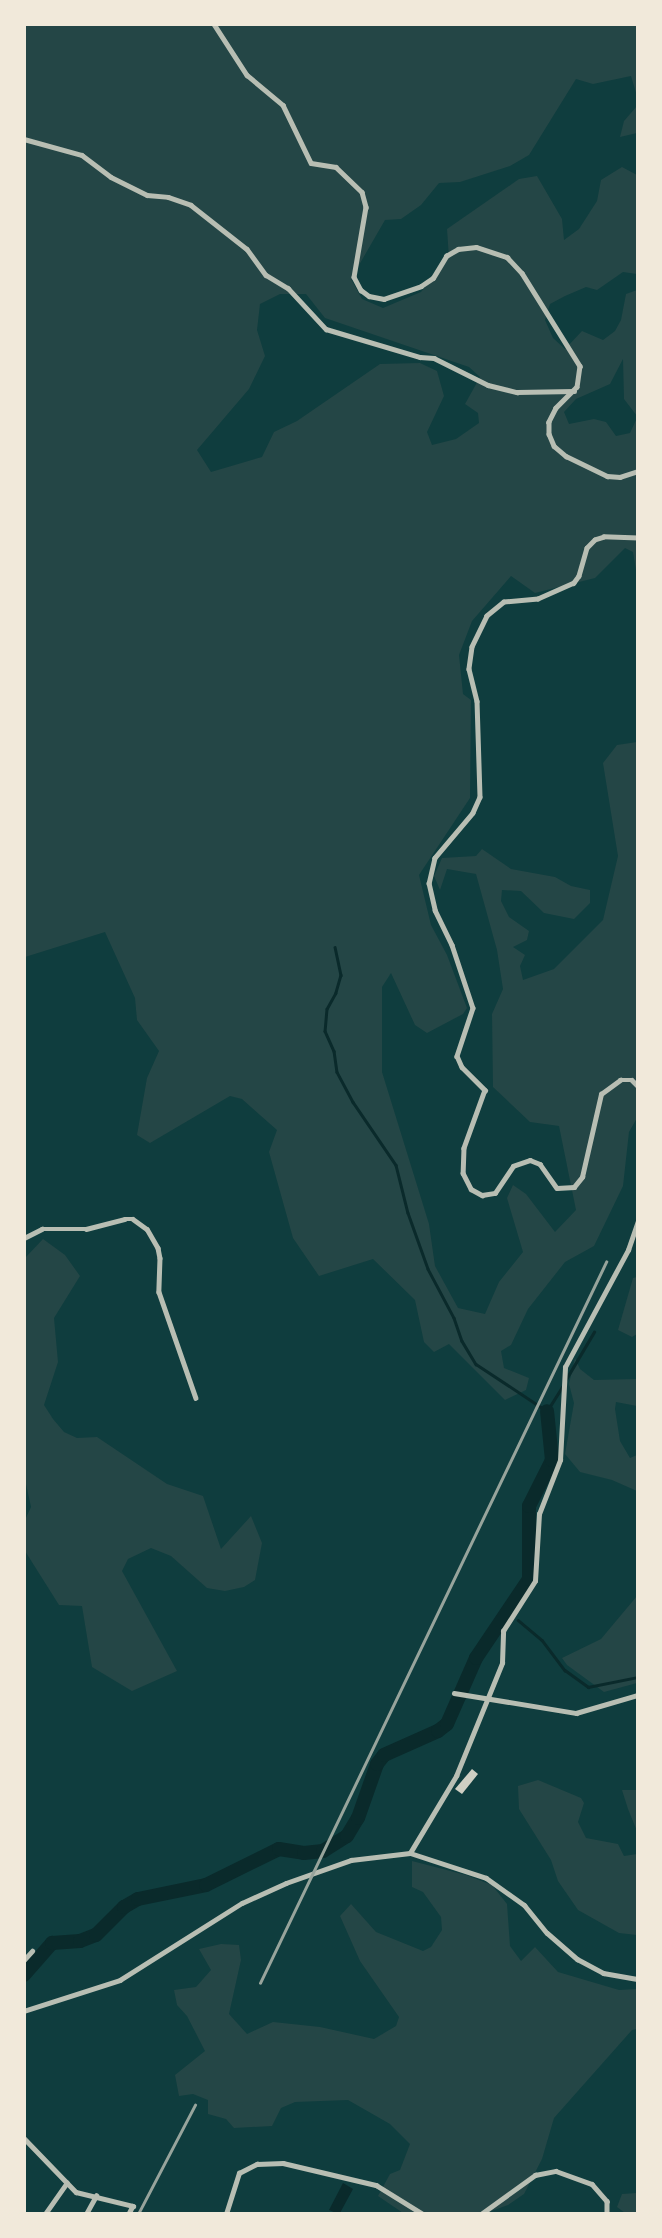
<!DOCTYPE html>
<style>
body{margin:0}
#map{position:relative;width:662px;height:2238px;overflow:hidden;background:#0f3d3e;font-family:Figtree,sans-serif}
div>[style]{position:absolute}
.green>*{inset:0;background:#244646}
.water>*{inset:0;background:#0a2a2b}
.stream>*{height:2.5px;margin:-1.25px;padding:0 1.25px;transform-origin:1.25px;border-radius:1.25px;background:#0a2a2b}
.river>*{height:14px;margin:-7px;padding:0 7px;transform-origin:7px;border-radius:7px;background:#0a2a2b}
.building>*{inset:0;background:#cfcfc3}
.minor>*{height:4.5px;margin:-2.25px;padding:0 2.25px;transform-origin:2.25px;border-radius:2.25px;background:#b8beb3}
.tertiary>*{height:5px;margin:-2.5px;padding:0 2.5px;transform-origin:2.5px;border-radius:2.5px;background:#b8beb3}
.rail>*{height:2.5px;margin:-1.25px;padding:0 1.25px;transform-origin:1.25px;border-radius:1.25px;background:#97a49c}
span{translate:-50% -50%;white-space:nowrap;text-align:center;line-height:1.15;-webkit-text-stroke:6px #f1e9da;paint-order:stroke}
.frame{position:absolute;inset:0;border:26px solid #f1e9da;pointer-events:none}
</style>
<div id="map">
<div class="green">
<div style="clip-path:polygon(evenodd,25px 25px,637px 25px,637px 96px,631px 76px,593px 84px,576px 79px,529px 155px,510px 166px,460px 182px,439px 183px,421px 205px,401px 219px,385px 220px,351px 279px,362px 299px,383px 308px,421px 292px,449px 258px,447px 229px,519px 179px,537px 176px,562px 219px,564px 240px,579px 229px,597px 201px,601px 180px,622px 167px,637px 175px,637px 274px,623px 272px,597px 290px,586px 287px,565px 296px,550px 304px,545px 320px,553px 338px,565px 349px,582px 331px,603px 340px,615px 331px,621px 320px,626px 294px,637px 290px,637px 416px,624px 399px,623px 359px,610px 384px,576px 399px,564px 412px,569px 424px,594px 419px,606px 422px,616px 436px,630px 433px,637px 418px,637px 576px,633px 552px,625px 548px,595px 578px,535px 593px,511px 576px,472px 621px,459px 655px,463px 694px,471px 700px,470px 798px,419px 875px,431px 925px,447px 955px,467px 1008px,463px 1014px,427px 1033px,415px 1025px,391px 973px,382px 987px,382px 1072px,429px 1224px,435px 1266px,458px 1308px,485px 1314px,499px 1282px,523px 1252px,507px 1198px,513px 1185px,526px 1194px,555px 1232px,576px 1210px,559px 1126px,530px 1122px,493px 1087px,492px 1014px,503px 989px,497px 950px,476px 874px,447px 869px,440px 890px,434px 876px,442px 858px,476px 856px,482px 849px,511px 869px,555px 877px,571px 886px,590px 890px,590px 903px,574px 919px,544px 913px,521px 891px,502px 890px,501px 901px,509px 917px,529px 931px,527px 940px,513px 947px,525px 955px,520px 966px,523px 980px,554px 969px,603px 920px,618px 856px,603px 763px,617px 745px,637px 742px,637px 1118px,629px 1132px,623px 1186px,594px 1246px,565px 1262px,528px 1309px,511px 1345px,501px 1351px,504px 1368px,529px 1378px,526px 1390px,505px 1400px,449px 1344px,434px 1352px,424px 1342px,415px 1300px,373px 1259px,319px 1276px,293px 1238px,269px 1152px,277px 1130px,242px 1099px,230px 1096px,150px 1143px,137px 1135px,147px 1078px,159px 1051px,137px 1020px,135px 998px,105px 932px,25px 957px,25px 25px,280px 294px,306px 294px,325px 318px,469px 367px,480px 377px,465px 404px,478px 413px,479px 423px,456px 439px,432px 445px,427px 432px,444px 396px,437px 371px,420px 363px,380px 364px,297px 421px,274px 432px,262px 457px,211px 472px,197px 450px,249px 389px,265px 356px,257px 330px,260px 304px,280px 294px)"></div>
<div style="clip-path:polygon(637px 106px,637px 133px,620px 137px,624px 121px)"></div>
<div style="clip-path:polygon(43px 1239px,65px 1255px,80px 1276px,54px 1318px,58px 1362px,44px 1405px,53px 1419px,64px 1432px,77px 1438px,97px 1437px,167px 1484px,203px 1496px,221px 1549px,251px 1516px,262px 1543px,255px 1580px,244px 1587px,225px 1591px,207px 1588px,171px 1556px,151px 1548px,128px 1559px,122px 1571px,177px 1671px,132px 1691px,92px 1667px,82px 1606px,59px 1605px,25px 1551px,25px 1520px,31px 1507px,24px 1475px,25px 1258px)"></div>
<div style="clip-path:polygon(637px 1277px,637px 1334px,632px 1337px,618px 1330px,633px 1278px)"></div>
<div style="clip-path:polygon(575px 1358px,580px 1369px,594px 1380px,637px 1379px,637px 1406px,616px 1402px,615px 1409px,620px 1441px,630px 1458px,637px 1455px,637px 1491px,612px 1480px,580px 1472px,565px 1454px,574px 1403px,569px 1384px)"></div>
<div style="clip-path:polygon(637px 1596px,637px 1683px,604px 1692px,567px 1665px,562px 1658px,601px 1639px)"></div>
<div style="clip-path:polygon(538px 1780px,581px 1798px,584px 1803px,578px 1822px,586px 1838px,618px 1844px,624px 1856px,637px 1854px,637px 1935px,619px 1933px,578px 1910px,558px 1881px,551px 1860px,519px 1809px,518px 1786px)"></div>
<div style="clip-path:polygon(622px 1790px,637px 1790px,637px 1831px,628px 1809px)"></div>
<div style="clip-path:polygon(412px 1861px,466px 1875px,492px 1885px,507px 1904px,510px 1946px,521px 1961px,535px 1947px,558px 1972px,619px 1990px,637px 1989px,637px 2029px,632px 2030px,554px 2118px,542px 2159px,524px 2194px,508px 2205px,486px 2213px,403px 2213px,378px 2196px,390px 2174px,400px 2170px,410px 2144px,390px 2124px,348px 2100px,295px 2102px,281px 2108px,272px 2126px,234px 2128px,226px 2119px,208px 2114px,208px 2100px,193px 2094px,179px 2096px,175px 2075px,205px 2051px,187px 2016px,177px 2005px,174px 1990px,196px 1987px,211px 1970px,199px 1949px,221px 1944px,239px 1945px,241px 1960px,229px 2014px,247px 2034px,273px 2022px,320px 2027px,374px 2039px,396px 2026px,399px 2017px,360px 1961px,340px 1916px,351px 1904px,376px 1932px,423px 1951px,431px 1947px,442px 1930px,441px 1917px,423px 1892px,412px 1887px)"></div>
<div style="clip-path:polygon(637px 2193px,637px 2213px,625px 2213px,617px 2207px,622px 2194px)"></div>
</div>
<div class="water">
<div style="clip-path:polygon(343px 2183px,353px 2189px,340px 2213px,336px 2213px,329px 2210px)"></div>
</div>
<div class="stream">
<div style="left:335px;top:947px;width:29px;rotate:78deg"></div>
<div style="left:341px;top:975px;width:19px;rotate:106deg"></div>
<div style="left:336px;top:993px;width:18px;rotate:119deg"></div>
<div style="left:327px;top:1009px;width:22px;rotate:95deg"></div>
<div style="left:325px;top:1031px;width:22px;rotate:66deg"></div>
<div style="left:334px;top:1051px;width:21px;rotate:82deg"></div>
<div style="left:337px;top:1072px;width:34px;rotate:62deg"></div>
<div style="left:353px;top:1102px;width:76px;rotate:55.7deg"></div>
<div style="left:396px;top:1165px;width:49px;rotate:76deg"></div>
<div style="left:408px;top:1213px;width:59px;rotate:70.3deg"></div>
<div style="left:428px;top:1269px;width:55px;rotate:62deg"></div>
<div style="left:454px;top:1318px;width:24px;rotate:71deg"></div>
<div style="left:462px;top:1341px;width:27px;rotate:59deg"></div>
<div style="left:476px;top:1364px;width:85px;rotate:33.5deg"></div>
<div style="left:547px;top:1411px;width:28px;rotate:-58deg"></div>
<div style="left:565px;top:1381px;width:57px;rotate:-59.4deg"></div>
<div style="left:506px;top:1609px;width:6px;rotate:45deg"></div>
<div style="left:518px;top:1620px;width:31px;rotate:40deg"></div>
<div style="left:542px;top:1640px;width:38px;rotate:53deg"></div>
<div style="left:565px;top:1670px;width:29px;rotate:36deg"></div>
<div style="left:588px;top:1687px;width:51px;rotate:-11.3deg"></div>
</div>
<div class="river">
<div style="left:24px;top:1975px;width:43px;rotate:-48.8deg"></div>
<div style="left:52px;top:1943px;width:28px;rotate:-4deg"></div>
<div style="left:80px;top:1941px;width:17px;rotate:-21deg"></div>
<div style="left:96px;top:1935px;width:40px;rotate:-45deg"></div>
<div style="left:124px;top:1907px;width:16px;rotate:-30deg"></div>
<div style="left:138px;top:1899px;width:69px;rotate:-11.6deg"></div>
<div style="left:206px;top:1885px;width:81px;rotate:-26.3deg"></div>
<div style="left:279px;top:1849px;width:25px;rotate:9deg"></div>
<div style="left:304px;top:1853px;width:19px;rotate:-6deg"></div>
<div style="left:323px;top:1851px;width:28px;rotate:-32deg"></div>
<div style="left:347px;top:1836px;width:21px;rotate:-59deg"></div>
<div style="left:358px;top:1818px;width:57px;rotate:-70.6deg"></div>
<div style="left:377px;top:1764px;width:11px;rotate:-52deg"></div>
<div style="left:384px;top:1755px;width:59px;rotate:-24deg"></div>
<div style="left:438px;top:1731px;width:11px;rotate:-38deg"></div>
<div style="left:447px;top:1724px;width:72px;rotate:-66.3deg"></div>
<div style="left:476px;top:1658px;width:95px;rotate:-56.1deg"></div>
<div style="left:529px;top:1579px;width:73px;rotate:-90deg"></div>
<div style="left:529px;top:1506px;width:51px;rotate:-63.4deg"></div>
<div style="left:552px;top:1460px;width:49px;rotate:-95.8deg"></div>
</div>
<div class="building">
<div style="clip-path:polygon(472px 1769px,478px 1774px,462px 1794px,455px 1789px)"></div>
</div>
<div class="minor">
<div style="left:214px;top:24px;width:61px;rotate:57.1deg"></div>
<div style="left:247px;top:75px;width:47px;rotate:39.8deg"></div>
<div style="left:283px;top:105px;width:64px;rotate:64.2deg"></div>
<div style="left:311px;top:163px;width:25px;rotate:9deg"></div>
<div style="left:336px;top:167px;width:36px;rotate:44deg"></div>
<div style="left:362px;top:192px;width:16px;rotate:75deg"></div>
<div style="left:366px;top:207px;width:71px;rotate:99.7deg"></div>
<div style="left:354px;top:277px;width:15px;rotate:62deg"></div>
<div style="left:361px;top:290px;width:10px;rotate:37deg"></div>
<div style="left:369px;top:296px;width:15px;rotate:11deg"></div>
<div style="left:384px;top:299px;width:39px;rotate:-19deg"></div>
<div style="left:421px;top:286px;width:14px;rotate:-34deg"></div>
<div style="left:433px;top:278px;width:26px;rotate:-59deg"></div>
<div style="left:446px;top:256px;width:14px;rotate:-30deg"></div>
<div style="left:458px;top:249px;width:18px;rotate:-6deg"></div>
<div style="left:476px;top:247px;width:33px;rotate:18deg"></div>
<div style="left:507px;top:257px;width:22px;rotate:47deg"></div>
<div style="left:522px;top:273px;width:110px;rotate:58.1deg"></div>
<div style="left:580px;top:366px;width:21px;rotate:98deg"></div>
<div style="left:577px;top:387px;width:30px;rotate:135deg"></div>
<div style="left:556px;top:408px;width:16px;rotate:117deg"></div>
<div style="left:549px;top:422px;width:12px;rotate:90deg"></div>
<div style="left:549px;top:434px;width:13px;rotate:67deg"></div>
<div style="left:554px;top:446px;width:16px;rotate:40deg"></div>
<div style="left:566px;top:456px;width:46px;rotate:26deg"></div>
<div style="left:607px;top:476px;width:13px;rotate:4deg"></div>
<div style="left:620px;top:477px;width:19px;rotate:-18deg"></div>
<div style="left:24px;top:139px;width:60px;rotate:15.4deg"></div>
<div style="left:82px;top:155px;width:36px;rotate:37deg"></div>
<div style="left:111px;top:177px;width:40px;rotate:26.6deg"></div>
<div style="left:147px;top:195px;width:21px;rotate:5deg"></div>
<div style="left:168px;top:197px;width:24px;rotate:19deg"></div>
<div style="left:191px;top:205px;width:71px;rotate:38.2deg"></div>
<div style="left:247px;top:249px;width:32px;rotate:54deg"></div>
<div style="left:266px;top:275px;width:26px;rotate:31deg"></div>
<div style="left:288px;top:288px;width:56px;rotate:47.2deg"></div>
<div style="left:326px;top:329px;width:98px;rotate:16.6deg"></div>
<div style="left:420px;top:357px;width:14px;rotate:4deg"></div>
<div style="left:434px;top:358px;width:60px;rotate:26.6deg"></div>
<div style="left:488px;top:385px;width:30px;rotate:14deg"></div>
<div style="left:517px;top:392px;width:57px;rotate:-1deg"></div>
<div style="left:638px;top:538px;width:34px;rotate:-178deg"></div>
<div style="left:604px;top:537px;width:9px;rotate:162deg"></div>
<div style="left:595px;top:540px;width:11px;rotate:135deg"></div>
<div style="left:587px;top:548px;width:29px;rotate:106deg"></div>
<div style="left:579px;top:576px;width:9px;rotate:126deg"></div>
<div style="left:574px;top:583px;width:39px;rotate:156deg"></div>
<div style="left:538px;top:599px;width:34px;rotate:175deg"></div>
<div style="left:504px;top:602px;width:22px;rotate:141deg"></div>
<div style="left:487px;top:616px;width:34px;rotate:116deg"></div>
<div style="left:472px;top:647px;width:22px;rotate:98deg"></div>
<div style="left:469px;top:669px;width:33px;rotate:76deg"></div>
<div style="left:477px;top:701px;width:96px;rotate:88.2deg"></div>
<div style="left:480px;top:797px;width:17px;rotate:114deg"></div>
<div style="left:473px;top:813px;width:59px;rotate:130.2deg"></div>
<div style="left:435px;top:858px;width:26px;rotate:103deg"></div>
<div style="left:429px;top:883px;width:28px;rotate:77deg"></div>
<div style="left:435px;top:910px;width:39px;rotate:64deg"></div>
<div style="left:452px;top:945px;width:66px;rotate:71.6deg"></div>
<div style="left:473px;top:1008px;width:51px;rotate:108.4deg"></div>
<div style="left:457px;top:1056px;width:12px;rotate:66deg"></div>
<div style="left:462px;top:1067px;width:33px;rotate:45deg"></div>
<div style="left:485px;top:1090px;width:62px;rotate:109.9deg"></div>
<div style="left:464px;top:1148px;width:25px;rotate:92deg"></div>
<div style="left:463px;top:1173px;width:18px;rotate:63deg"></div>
<div style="left:471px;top:1189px;width:13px;rotate:29deg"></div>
<div style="left:482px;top:1195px;width:13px;rotate:-9deg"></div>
<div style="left:495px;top:1193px;width:32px;rotate:-56deg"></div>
<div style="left:513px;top:1166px;width:18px;rotate:-19deg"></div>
<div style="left:530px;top:1160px;width:11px;rotate:22deg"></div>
<div style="left:540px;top:1164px;width:29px;rotate:55deg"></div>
<div style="left:557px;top:1188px;width:17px;rotate:-3deg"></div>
<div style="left:574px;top:1187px;width:13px;rotate:-51deg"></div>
<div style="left:582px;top:1177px;width:85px;rotate:-77.1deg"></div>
<div style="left:601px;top:1094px;width:24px;rotate:-36deg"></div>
<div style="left:620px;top:1080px;width:12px"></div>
<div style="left:632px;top:1080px;width:8px;rotate:45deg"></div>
<div style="left:24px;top:1238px;width:20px;rotate:-27deg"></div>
<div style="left:42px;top:1229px;width:44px"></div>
<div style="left:86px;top:1229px;width:40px;rotate:-14.4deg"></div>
<div style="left:125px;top:1219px;width:8px"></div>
<div style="left:133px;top:1219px;width:17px;rotate:36deg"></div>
<div style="left:147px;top:1229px;width:22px;rotate:60deg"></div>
<div style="left:158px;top:1248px;width:10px;rotate:79deg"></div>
<div style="left:160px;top:1258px;width:34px;rotate:92deg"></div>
<div style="left:159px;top:1292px;width:112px;rotate:70.8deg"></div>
<div style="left:454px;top:1693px;width:124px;rotate:9.3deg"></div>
<div style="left:576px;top:1713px;width:65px;rotate:-16.2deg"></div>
<div style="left:24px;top:1960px;width:12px;rotate:-48deg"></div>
<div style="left:24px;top:2011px;width:101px;rotate:-17.9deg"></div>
<div style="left:120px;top:1980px;width:144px;rotate:-32.3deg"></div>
<div style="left:242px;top:1903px;width:48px;rotate:-24.4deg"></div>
<div style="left:286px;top:1883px;width:69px;rotate:-19.5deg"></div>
<div style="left:351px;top:1860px;width:59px;rotate:-6.8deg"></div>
<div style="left:410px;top:1853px;width:90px;rotate:-59.1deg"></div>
<div style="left:456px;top:1776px;width:122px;rotate:-67.8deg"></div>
<div style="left:502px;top:1663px;width:32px;rotate:-88deg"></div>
<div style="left:503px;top:1631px;width:59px;rotate:-57.4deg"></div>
<div style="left:535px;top:1581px;width:67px;rotate:-86.6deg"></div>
<div style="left:539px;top:1514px;width:58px;rotate:-68.7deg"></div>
<div style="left:560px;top:1460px;width:93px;rotate:-86.9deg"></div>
<div style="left:565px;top:1367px;width:133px;rotate:-61.7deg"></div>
<div style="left:628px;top:1250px;width:31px;rotate:-71deg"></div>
<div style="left:24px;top:2138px;width:75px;rotate:46.1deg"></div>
<div style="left:76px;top:2192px;width:59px;rotate:13.8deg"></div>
<div style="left:133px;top:2206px;width:9px;rotate:117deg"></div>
<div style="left:45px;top:2214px;width:38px;rotate:-55deg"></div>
<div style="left:86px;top:2214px;width:21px;rotate:-61deg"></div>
<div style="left:226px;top:2214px;width:43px;rotate:-72.4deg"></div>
<div style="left:239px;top:2173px;width:20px;rotate:-27deg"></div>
<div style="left:257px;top:2164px;width:26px;rotate:-2deg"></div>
<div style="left:283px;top:2163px;width:96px;rotate:13.3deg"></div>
<div style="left:376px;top:2185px;width:55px;rotate:31.7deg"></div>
<div style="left:481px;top:2214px;width:67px;rotate:-35.8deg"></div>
<div style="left:535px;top:2175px;width:21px;rotate:-11deg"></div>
<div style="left:556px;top:2171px;width:38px;rotate:20deg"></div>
<div style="left:592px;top:2184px;width:23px;rotate:49deg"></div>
<div style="left:607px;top:2201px;width:13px;rotate:90deg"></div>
</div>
<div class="tertiary">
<div style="left:410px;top:1853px;width:80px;rotate:18.2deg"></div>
<div style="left:486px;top:1878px;width:47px;rotate:35.4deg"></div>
<div style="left:524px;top:1905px;width:36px;rotate:51deg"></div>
<div style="left:547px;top:1933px;width:40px;rotate:41deg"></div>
<div style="left:577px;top:1959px;width:30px;rotate:28deg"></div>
<div style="left:603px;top:1973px;width:36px;rotate:10deg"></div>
</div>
<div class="rail">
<div style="left:260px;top:1983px;width:800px;rotate:-64.36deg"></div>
<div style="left:138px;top:2214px;width:123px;rotate:-62.4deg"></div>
</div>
<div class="frame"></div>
</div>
